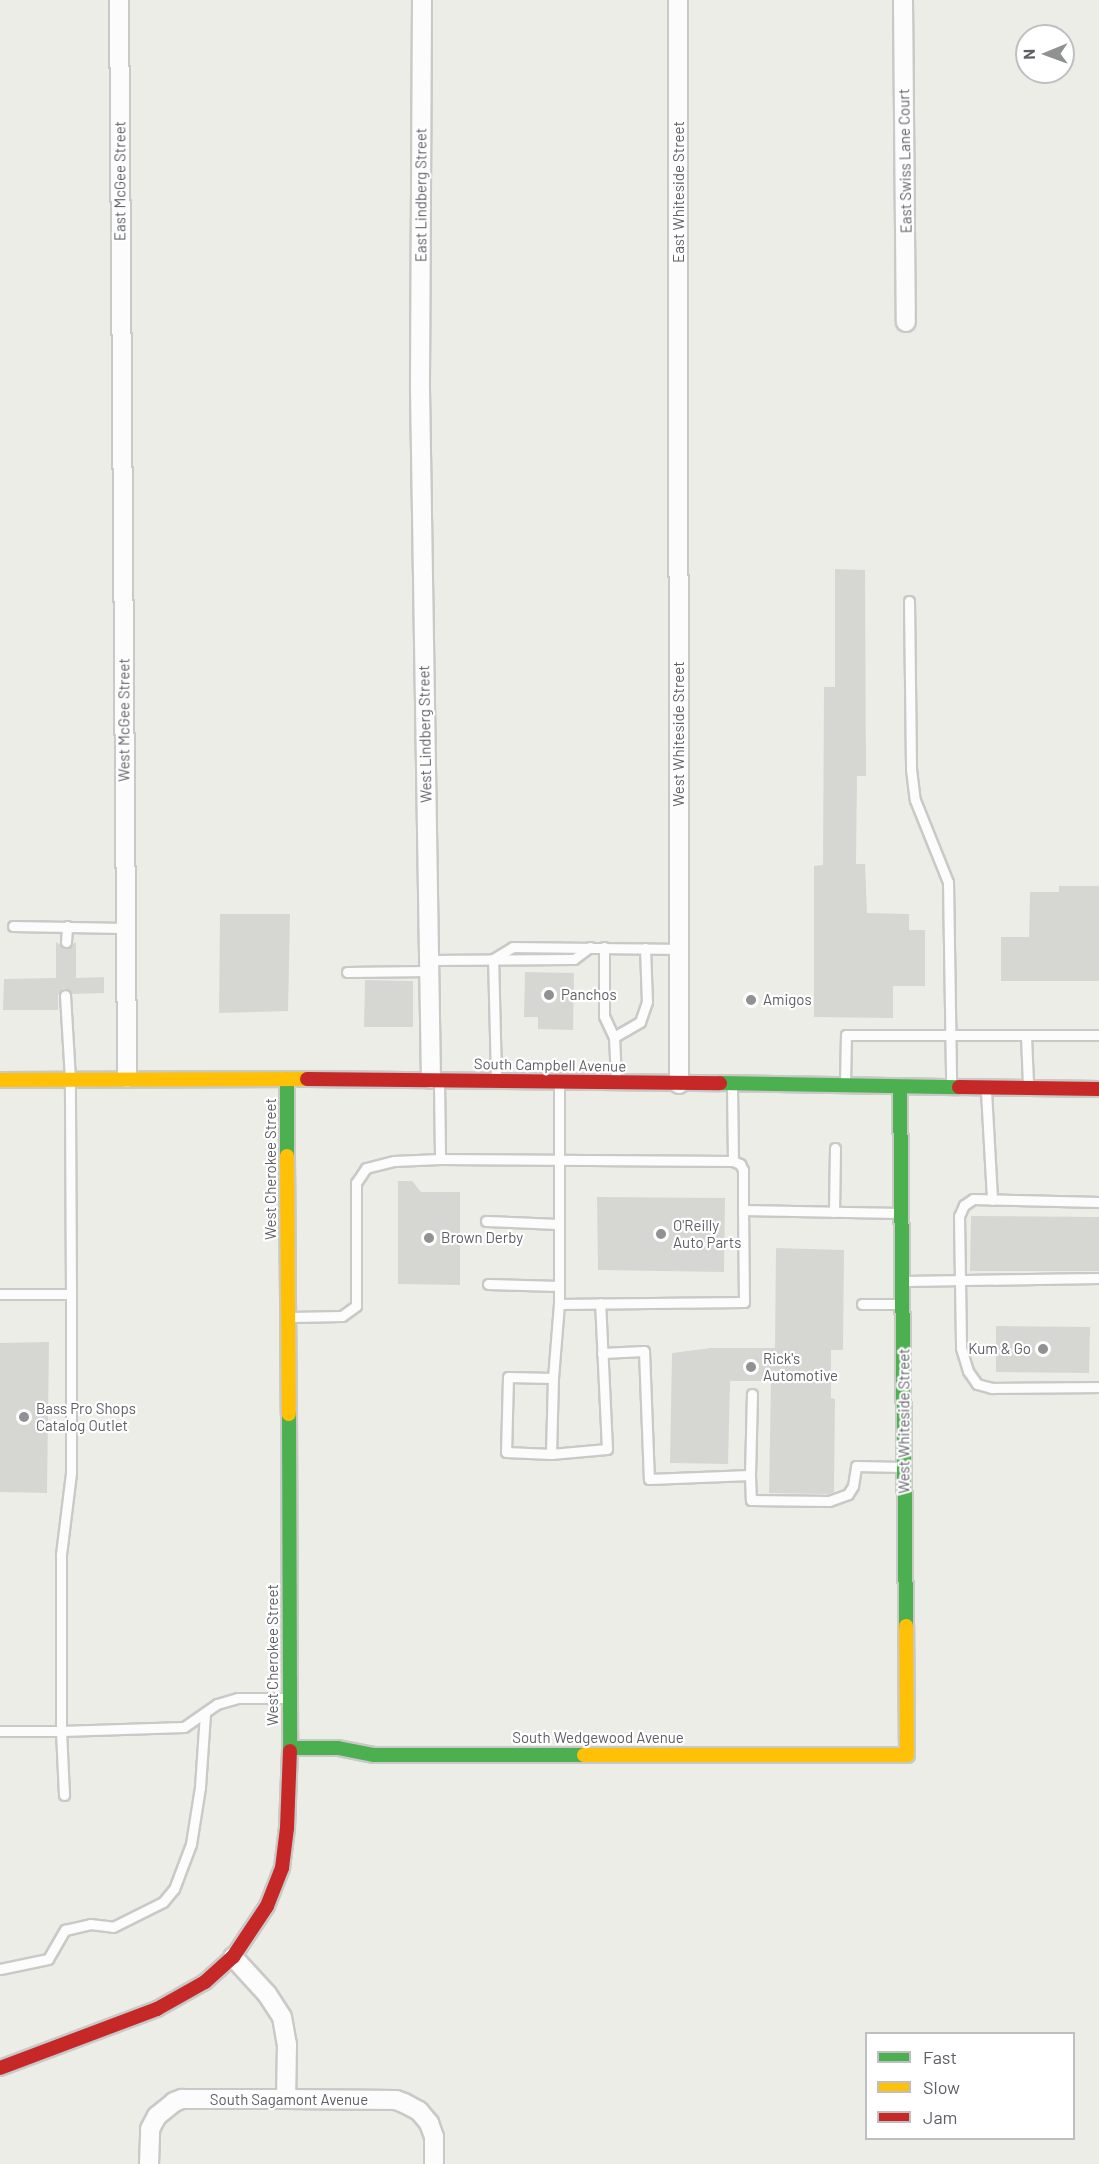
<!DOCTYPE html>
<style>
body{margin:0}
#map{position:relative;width:1099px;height:2164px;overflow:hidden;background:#edede8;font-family:Barlow,sans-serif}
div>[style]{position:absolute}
.building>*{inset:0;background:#d6d6d3}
.roads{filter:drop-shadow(2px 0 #c9cac8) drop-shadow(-2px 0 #c9cac8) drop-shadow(0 2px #c9cac8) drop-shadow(0 -2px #c9cac8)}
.lane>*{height:9px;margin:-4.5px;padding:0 4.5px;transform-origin:4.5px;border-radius:4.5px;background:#fcfcfc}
.street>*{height:18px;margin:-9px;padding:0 9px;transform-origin:9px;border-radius:9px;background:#fcfcfc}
.fast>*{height:14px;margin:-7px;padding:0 7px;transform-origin:7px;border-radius:7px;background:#4caf50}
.slow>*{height:14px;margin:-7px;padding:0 7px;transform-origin:7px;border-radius:7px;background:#ffc107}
.jam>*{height:14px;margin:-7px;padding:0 7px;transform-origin:7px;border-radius:7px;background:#c62828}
.dots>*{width:16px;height:16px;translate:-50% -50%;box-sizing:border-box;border:3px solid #fff;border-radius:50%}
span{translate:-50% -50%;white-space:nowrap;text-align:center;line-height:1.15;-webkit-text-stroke:4.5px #fff;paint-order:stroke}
.street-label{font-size:15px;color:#5d5f65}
.poi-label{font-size:15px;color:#5d5f65}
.left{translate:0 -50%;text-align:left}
.right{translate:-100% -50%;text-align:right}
.legend{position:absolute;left:865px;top:2032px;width:210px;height:108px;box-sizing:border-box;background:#fff;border:2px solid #bebfc1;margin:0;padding:8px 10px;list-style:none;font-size:18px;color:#5d5f65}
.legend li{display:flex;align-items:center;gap:12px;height:30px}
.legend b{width:30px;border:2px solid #bebfc1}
.north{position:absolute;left:1015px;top:24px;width:60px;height:60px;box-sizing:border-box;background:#fff;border:2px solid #bebfc1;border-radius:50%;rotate:269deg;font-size:16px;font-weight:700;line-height:24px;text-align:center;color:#5d5f65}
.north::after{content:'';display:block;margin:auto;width:21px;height:27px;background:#8f9193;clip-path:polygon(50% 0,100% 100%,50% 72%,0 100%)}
</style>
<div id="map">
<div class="building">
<div style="clip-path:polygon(835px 569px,865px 570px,866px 776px,857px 776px,856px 864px,865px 864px,867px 913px,909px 914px,909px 930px,925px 930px,925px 986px,893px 986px,893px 1018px,814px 1017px,814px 866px,823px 865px,824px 687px,835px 687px)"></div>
<div style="clip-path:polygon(1059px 886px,1099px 886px,1099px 981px,1001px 981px,1001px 937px,1029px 937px,1030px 892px,1059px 892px)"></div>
<div style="clip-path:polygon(220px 914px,290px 914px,288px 1011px,219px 1013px)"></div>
<div style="clip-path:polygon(56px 942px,66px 949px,76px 942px,76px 978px,104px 977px,104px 993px,72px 994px,64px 988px,58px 995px,58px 1010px,3px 1010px,4px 979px,56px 978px)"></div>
<div style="clip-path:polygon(525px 972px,574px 973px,573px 1030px,538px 1029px,538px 1017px,524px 1017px)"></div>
<div style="clip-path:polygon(365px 980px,413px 981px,413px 1027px,364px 1027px)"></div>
<div style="clip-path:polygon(398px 1181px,412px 1181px,421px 1192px,460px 1192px,460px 1285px,398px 1284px)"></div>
<div style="clip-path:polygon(597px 1197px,725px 1198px,724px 1272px,598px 1270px)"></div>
<div style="clip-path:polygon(971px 1216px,1099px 1217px,1099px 1271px,970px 1271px)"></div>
<div style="clip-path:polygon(776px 1248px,844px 1250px,843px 1350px,831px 1350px,831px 1398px,835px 1399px,834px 1492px,828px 1494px,769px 1493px,771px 1381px,730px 1381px,728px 1464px,670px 1463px,672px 1353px,711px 1348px,775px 1348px)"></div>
<div style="clip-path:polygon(996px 1326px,1090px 1327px,1089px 1373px,996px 1372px)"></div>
<div style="clip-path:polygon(49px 1342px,47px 1493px,0 1492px,0 1343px)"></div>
</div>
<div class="roads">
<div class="lane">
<div style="left:909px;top:601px;width:168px;rotate:89.3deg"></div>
<div style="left:911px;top:769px;width:31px;rotate:83deg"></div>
<div style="left:915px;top:800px;width:88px;rotate:68.1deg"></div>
<div style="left:948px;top:882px;width:201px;rotate:89.1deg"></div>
<div style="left:13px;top:926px;width:112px;rotate:1deg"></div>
<div style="left:66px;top:942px;width:16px;rotate:-86deg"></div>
<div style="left:604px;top:947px;width:69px;rotate:90deg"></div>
<div style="left:604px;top:1016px;width:23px;rotate:65deg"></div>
<div style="left:614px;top:1037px;width:41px;rotate:87.2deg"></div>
<div style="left:429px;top:960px;width:145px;rotate:-0.4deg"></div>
<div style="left:574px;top:959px;width:20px;rotate:-37deg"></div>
<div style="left:347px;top:972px;width:82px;rotate:-0.7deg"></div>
<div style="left:1026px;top:1036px;width:48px;rotate:87.6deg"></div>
<div style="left:614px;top:1037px;width:30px;rotate:-30deg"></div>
<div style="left:640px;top:1022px;width:21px;rotate:-71deg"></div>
<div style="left:647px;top:1002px;width:54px;rotate:-92.1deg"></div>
<div style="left:496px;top:1078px;width:119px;rotate:-91.4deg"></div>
<div style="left:493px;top:959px;width:23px;rotate:-31deg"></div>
<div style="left:513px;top:947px;width:166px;rotate:0.7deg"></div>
<div style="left:845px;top:1082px;width:47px;rotate:-88.8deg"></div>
<div style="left:846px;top:1035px;width:253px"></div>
<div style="left:439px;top:1083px;width:76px;rotate:89.2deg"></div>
<div style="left:440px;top:1159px;width:293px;rotate:0.4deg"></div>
<div style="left:733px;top:1161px;width:8px;rotate:23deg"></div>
<div style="left:740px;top:1164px;width:7px;rotate:63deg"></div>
<div style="left:743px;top:1170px;width:40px;rotate:90deg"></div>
<div style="left:743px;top:1210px;width:156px;rotate:1.1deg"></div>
<div style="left:559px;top:1084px;width:220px;rotate:90deg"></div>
<div style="left:559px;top:1304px;width:185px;rotate:-0.6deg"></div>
<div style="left:744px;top:1302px;width:92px;rotate:-90.6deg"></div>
<div style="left:732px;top:1088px;width:73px;rotate:89.2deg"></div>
<div style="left:986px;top:1091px;width:109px;rotate:86.8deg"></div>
<div style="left:1099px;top:1202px;width:126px;rotate:-178.6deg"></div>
<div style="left:973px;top:1199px;width:11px;rotate:146deg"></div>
<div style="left:964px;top:1205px;width:12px;rotate:114deg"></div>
<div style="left:959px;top:1216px;width:132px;rotate:89.1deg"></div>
<div style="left:961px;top:1348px;width:24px;rotate:73deg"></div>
<div style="left:968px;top:1371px;width:16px;rotate:55deg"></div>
<div style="left:977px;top:1384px;width:16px;rotate:15deg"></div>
<div style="left:992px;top:1388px;width:107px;rotate:-0.5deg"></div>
<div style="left:834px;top:1212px;width:64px;rotate:-89.1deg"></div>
<div style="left:486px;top:1221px;width:73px;rotate:2.4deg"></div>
<div style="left:905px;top:1281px;width:194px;rotate:-0.9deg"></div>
<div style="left:488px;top:1284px;width:71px;rotate:1.6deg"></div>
<div style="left:0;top:1294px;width:71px"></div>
<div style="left:71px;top:1294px;width:215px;rotate:-90.3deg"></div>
<div style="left:70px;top:1079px;width:84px;rotate:-93.4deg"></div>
<div style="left:71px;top:1294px;width:179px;rotate:90deg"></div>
<div style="left:71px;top:1473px;width:83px;rotate:97deg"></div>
<div style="left:61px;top:1555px;width:176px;rotate:90deg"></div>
<div style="left:61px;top:1731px;width:123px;rotate:-1.9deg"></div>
<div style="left:184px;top:1727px;width:40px;rotate:-34.9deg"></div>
<div style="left:217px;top:1704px;width:22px;rotate:-16deg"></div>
<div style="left:238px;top:1698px;width:50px"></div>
<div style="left:862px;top:1304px;width:38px"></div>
<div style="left:290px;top:1317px;width:52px;rotate:-1.1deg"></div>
<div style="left:342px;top:1316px;width:17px;rotate:-36deg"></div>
<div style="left:356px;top:1306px;width:123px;rotate:-90deg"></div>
<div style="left:356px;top:1183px;width:18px;rotate:-56deg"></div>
<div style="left:366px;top:1168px;width:29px;rotate:-14deg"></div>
<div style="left:394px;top:1161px;width:46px;rotate:-2.5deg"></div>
<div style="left:602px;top:1353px;width:42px;rotate:-2.7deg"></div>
<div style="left:644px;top:1351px;width:128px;rotate:87.8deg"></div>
<div style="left:649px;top:1479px;width:101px;rotate:-2.3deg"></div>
<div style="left:750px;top:1475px;width:25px;rotate:88deg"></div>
<div style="left:751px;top:1500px;width:78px;rotate:0.7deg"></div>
<div style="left:829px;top:1501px;width:20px;rotate:-20deg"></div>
<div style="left:848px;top:1494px;width:9px;rotate:-58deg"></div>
<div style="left:853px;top:1486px;width:20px;rotate:-81deg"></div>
<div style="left:856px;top:1466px;width:46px;rotate:1.2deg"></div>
<div style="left:553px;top:1378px;width:45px;rotate:-178.7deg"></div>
<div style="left:508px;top:1377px;width:75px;rotate:91.5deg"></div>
<div style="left:506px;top:1452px;width:45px;rotate:2.5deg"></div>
<div style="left:551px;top:1454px;width:76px;rotate:-88.5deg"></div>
<div style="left:553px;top:1378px;width:74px;rotate:-85.4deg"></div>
<div style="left:551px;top:1454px;width:56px;rotate:-5.1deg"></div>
<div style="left:607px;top:1449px;width:146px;rotate:-92.7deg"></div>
<div style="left:750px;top:1475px;width:81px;rotate:-88.6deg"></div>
<div style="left:0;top:1731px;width:61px"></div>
<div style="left:61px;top:1731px;width:64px;rotate:87.3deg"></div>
<div style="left:0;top:1969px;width:49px;rotate:-11.8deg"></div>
<div style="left:48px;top:1959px;width:34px;rotate:-60deg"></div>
<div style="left:65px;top:1930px;width:26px;rotate:-13deg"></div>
<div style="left:90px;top:1924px;width:23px;rotate:7deg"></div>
<div style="left:113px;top:1927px;width:56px;rotate:-26.6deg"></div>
<div style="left:163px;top:1902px;width:17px;rotate:-50deg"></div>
<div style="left:174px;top:1889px;width:48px;rotate:-69.3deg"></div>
<div style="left:191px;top:1844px;width:58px;rotate:-81deg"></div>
<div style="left:200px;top:1787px;width:73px;rotate:-86.1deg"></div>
</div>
<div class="street">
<div style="left:119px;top:0;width:1078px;rotate:89.57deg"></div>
<div style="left:422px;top:0;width:389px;rotate:90.3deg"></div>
<div style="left:420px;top:389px;width:690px;rotate:89.09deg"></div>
<div style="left:678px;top:0;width:1084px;rotate:89.95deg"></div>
<div style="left:903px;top:0;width:322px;rotate:89.5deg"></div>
<div style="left:233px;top:1957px;width:50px;rotate:47.4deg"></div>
<div style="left:267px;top:1994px;width:27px;rotate:57deg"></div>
<div style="left:282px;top:2017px;width:27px;rotate:80deg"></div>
<div style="left:287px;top:2044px;width:55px;rotate:91deg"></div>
<div style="left:149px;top:2164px;width:35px;rotate:-88deg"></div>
<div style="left:150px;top:2129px;width:15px;rotate:-62deg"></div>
<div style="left:157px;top:2116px;width:22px;rotate:-39deg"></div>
<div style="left:174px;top:2102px;width:9px;rotate:-21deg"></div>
<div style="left:182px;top:2099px;width:104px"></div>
<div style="left:286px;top:2099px;width:110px;rotate:0.5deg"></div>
<div style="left:396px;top:2100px;width:9px;rotate:21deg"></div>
<div style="left:404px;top:2103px;width:17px;rotate:28deg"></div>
<div style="left:419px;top:2111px;width:16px;rotate:50deg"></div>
<div style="left:429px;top:2123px;width:15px;rotate:70deg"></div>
<div style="left:434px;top:2137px;width:27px;rotate:90deg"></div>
</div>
<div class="fast">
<div style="left:287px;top:1079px;width:77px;rotate:90deg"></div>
<div style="left:720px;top:1083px;width:239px;rotate:1deg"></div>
<div style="left:900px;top:1088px;width:538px;rotate:89.36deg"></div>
<div style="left:289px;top:1414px;width:337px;rotate:89.8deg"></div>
<div style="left:290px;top:1748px;width:48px"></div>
<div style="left:338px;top:1748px;width:37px;rotate:11deg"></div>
<div style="left:374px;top:1755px;width:210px"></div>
</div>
<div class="slow">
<div style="left:0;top:1080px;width:307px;rotate:-0.2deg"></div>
<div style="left:287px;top:1156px;width:258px;rotate:89.6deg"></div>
<div style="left:584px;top:1755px;width:323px"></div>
<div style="left:907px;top:1755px;width:129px;rotate:-90.4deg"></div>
</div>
<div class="jam">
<div style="left:307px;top:1079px;width:413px;rotate:0.6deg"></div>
<div style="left:959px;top:1087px;width:140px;rotate:0.8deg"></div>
<div style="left:0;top:2068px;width:168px;rotate:-20.6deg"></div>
<div style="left:157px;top:2009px;width:55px;rotate:-29.4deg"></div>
<div style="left:205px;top:1982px;width:38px;rotate:-42deg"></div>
<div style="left:233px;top:1957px;width:61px;rotate:-56.3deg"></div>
<div style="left:267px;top:1906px;width:41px;rotate:-68.5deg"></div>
<div style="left:282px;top:1868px;width:40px;rotate:-82.9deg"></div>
<div style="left:287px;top:1828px;width:77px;rotate:-87.8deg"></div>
</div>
</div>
<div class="dots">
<div style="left:549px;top:995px;background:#8f9193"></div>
<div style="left:751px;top:1000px;background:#8f9193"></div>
<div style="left:661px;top:1234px;background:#8f9193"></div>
<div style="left:429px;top:1238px;background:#8f9193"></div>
<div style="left:1043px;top:1349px;background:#8f9193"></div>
<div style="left:751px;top:1367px;background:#8f9193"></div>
<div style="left:24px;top:1417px;background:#8f9193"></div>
</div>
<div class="street-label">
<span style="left:905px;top:161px;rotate:-91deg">East Swiss Lane Court</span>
<span style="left:120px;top:181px;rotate:-90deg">East McGee Street</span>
<span style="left:679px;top:192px;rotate:-90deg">East Whiteside Street</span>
<span style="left:421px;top:195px;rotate:-90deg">East Lindberg Street</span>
<span style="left:124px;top:720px;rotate:-90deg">West McGee Street</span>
<span style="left:425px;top:734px;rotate:-91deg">West Lindberg Street</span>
<span style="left:679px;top:734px;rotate:-90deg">West Whiteside Street</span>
<span style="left:550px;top:1065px;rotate:1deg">South Campbell Avenue</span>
<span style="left:271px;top:1169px;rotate:-90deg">West Cherokee Street</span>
<span style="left:904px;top:1421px;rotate:-90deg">West Whiteside Street</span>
<span style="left:273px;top:1655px;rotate:-90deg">West Cherokee Street</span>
<span style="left:598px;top:1738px">South Wedgewood Avenue</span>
<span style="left:289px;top:2100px">South Sagamont Avenue</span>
</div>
<div class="poi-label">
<span class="left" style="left:561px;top:995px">Panchos</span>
<span class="left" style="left:763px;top:1000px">Amigos</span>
<span class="left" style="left:673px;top:1234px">O'Reilly<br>Auto Parts</span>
<span class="left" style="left:441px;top:1238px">Brown Derby</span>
<span class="right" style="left:1031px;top:1349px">Kum &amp; Go</span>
<span class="left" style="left:763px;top:1367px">Rick's<br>Automotive</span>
<span class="left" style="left:36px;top:1417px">Bass Pro Shops<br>Catalog Outlet</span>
</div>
<ul class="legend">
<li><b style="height:8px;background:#4caf50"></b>Fast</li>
<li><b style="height:8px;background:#ffc107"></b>Slow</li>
<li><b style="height:8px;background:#c62828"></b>Jam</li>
</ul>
<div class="north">N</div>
</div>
